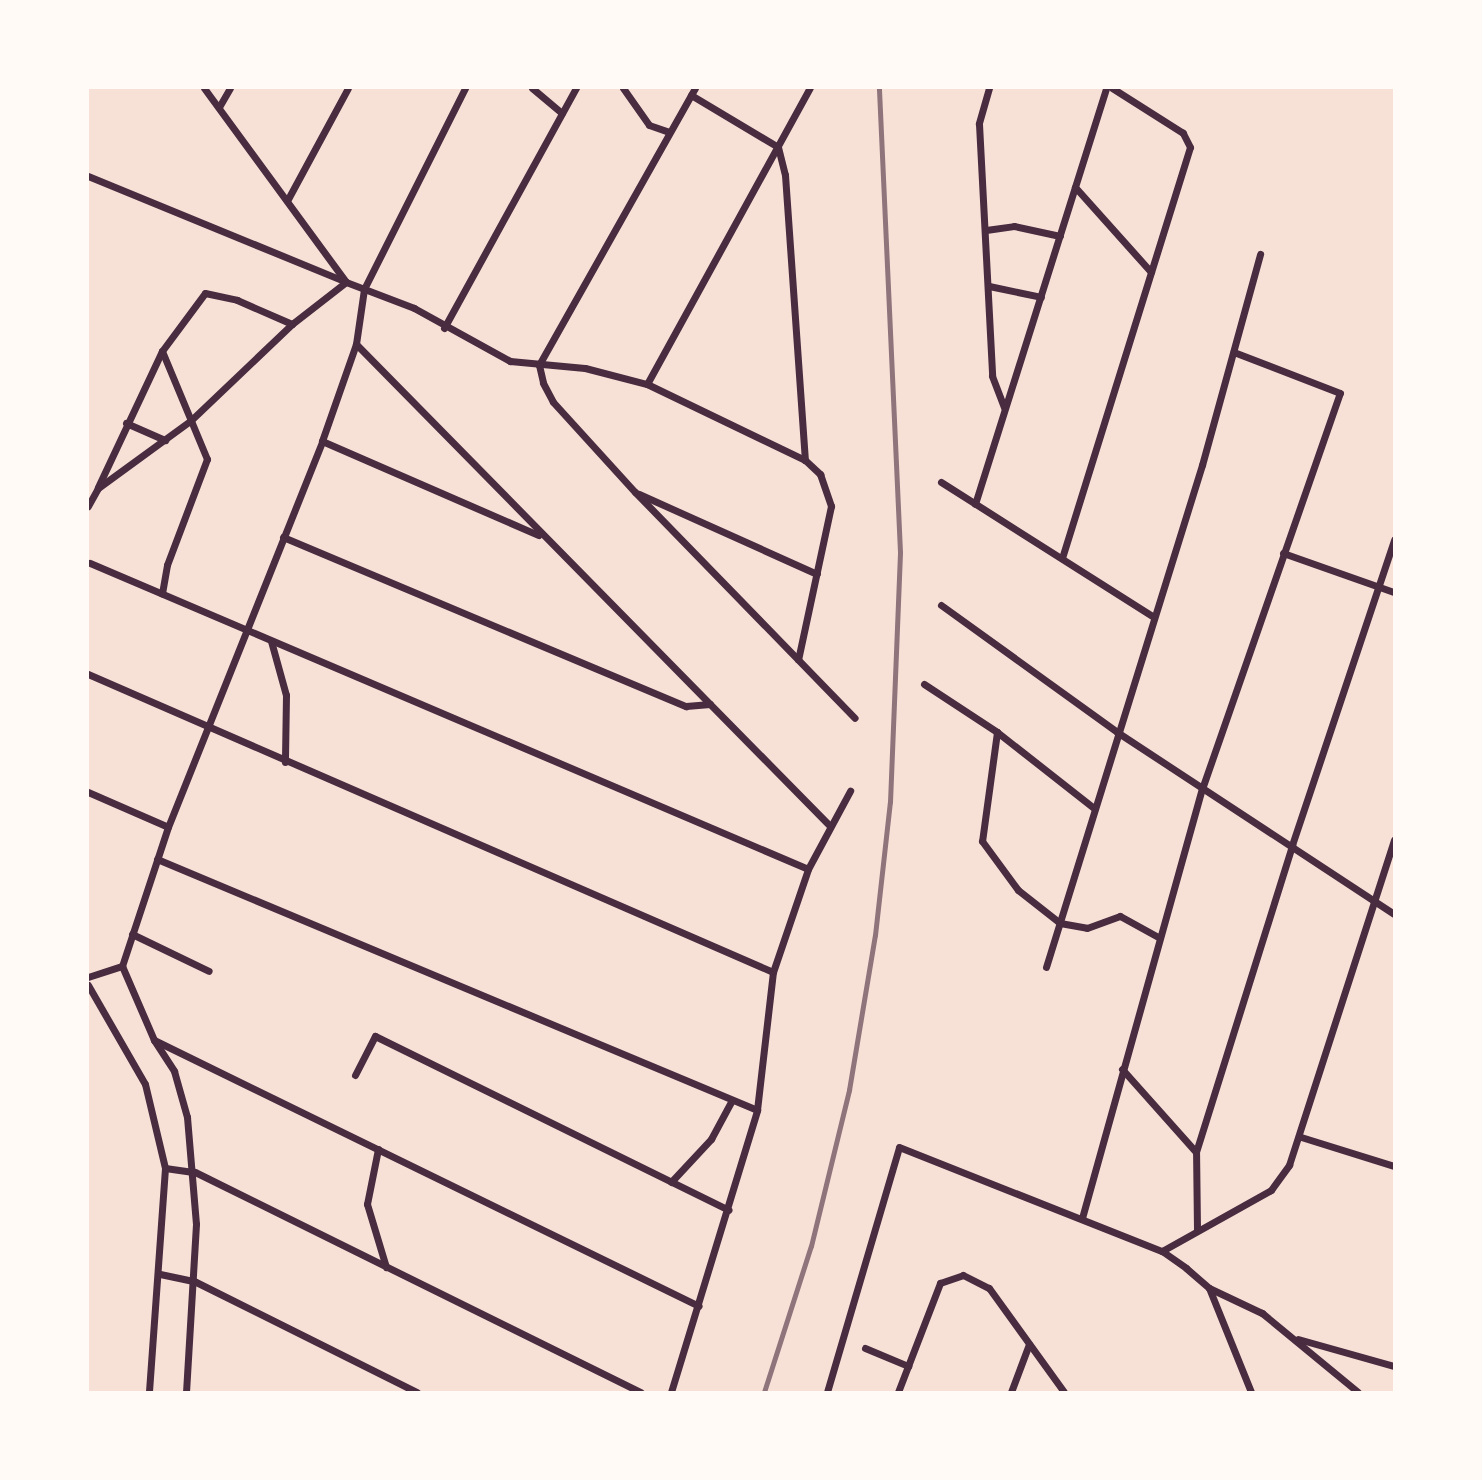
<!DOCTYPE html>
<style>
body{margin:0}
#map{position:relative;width:1482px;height:1480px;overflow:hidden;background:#f7e1d7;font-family:"Alegreya Sans",sans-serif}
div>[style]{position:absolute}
.minor>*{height:7px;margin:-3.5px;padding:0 3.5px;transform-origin:3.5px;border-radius:3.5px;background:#4a2c40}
.rail>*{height:5px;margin:-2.5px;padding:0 2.5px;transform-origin:2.5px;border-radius:2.5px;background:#8f747c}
span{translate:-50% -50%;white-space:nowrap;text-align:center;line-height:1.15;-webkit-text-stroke:5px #fffaf5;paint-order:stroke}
.frame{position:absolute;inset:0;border:89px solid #fffaf5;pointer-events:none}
</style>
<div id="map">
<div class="minor">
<div style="left:204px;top:88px;width:240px;rotate:53.8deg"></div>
<div style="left:346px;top:282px;width:73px;rotate:20.9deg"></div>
<div style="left:414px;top:308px;width:110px;rotate:28.9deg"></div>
<div style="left:510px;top:361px;width:75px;rotate:5.3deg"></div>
<div style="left:585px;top:368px;width:64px;rotate:14.5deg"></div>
<div style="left:647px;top:384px;width:175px;rotate:25.7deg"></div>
<div style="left:805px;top:460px;width:21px;rotate:43deg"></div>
<div style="left:820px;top:474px;width:34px;rotate:71deg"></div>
<div style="left:831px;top:506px;width:157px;rotate:102.1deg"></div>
<div style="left:532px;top:88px;width:39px;rotate:40deg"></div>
<div style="left:623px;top:88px;width:45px;rotate:54.9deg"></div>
<div style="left:649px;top:125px;width:21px;rotate:19deg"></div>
<div style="left:695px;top:88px;width:318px;rotate:119.4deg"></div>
<div style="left:539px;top:365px;width:18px;rotate:77deg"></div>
<div style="left:543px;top:383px;width:21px;rotate:62deg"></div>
<div style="left:553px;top:402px;width:122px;rotate:47.7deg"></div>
<div style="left:635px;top:492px;width:315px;rotate:45.8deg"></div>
<div style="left:989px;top:88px;width:37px;rotate:106deg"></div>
<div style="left:979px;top:124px;width:252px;rotate:87deg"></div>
<div style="left:992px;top:376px;width:34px;rotate:69deg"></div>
<div style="left:691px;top:95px;width:101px;rotate:30.9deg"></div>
<div style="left:778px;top:147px;width:29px;rotate:76deg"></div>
<div style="left:785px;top:175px;width:286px;rotate:86deg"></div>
<div style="left:219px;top:107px;width:22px;rotate:-60deg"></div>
<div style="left:88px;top:176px;width:279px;rotate:22.3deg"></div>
<div style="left:346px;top:282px;width:68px;rotate:142.1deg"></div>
<div style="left:292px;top:324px;width:141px;rotate:136.4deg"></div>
<div style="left:190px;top:421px;width:114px;rotate:143.9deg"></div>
<div style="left:98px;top:488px;width:21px;rotate:119deg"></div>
<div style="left:1075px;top:187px;width:114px;rotate:48.2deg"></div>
<div style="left:288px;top:199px;width:126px;rotate:-61.6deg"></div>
<div style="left:986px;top:230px;width:28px;rotate:-8deg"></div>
<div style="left:1014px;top:226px;width:47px;rotate:12.3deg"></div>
<div style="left:989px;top:286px;width:53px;rotate:11.9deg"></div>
<div style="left:444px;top:328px;width:274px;rotate:-61.2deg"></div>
<div style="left:356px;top:344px;width:675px;rotate:45.48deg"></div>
<div style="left:162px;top:351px;width:117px;rotate:67.4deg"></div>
<div style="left:207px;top:459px;width:113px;rotate:110.7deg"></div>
<div style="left:167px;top:565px;width:29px;rotate:100deg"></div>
<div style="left:647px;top:384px;width:338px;rotate:-61.2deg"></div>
<div style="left:126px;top:423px;width:43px;rotate:23.6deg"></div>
<div style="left:322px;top:441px;width:236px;rotate:23.5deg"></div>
<div style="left:941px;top:482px;width:252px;rotate:32.4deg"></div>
<div style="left:98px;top:487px;width:150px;rotate:-64.8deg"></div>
<div style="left:162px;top:351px;width:72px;rotate:-53.4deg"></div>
<div style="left:205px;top:293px;width:33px;rotate:12deg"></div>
<div style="left:237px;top:300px;width:60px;rotate:23.6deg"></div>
<div style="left:639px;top:494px;width:195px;rotate:24.2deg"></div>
<div style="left:975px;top:504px;width:436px;rotate:-72.5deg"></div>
<div style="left:283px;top:537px;width:437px;rotate:22.8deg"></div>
<div style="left:686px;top:706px;width:24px;rotate:-5deg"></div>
<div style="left:1283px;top:553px;width:118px;rotate:19.4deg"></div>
<div style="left:1062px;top:558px;width:430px;rotate:-72.7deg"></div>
<div style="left:1190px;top:147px;width:16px;rotate:-117deg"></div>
<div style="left:1183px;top:133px;width:84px;rotate:-147.6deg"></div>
<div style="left:90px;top:563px;width:780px;rotate:23.08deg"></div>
<div style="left:941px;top:605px;width:217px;rotate:35.8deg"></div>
<div style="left:1117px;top:732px;width:331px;rotate:33.3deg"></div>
<div style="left:271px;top:641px;width:56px;rotate:74.5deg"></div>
<div style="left:286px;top:695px;width:67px;rotate:90.9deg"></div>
<div style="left:88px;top:674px;width:747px;rotate:23.51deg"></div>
<div style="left:924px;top:684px;width:87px;rotate:33.3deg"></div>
<div style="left:997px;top:732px;width:123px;rotate:38.1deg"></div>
<div style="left:997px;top:732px;width:110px;rotate:97.8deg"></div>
<div style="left:982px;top:841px;width:61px;rotate:53.7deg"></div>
<div style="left:1018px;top:890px;width:53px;rotate:38.2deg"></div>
<div style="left:1060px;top:923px;width:27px;rotate:10deg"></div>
<div style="left:1087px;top:928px;width:35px;rotate:-20deg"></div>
<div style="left:1120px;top:916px;width:43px;rotate:28.9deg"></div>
<div style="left:88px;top:792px;width:87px;rotate:23.6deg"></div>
<div style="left:157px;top:859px;width:650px;rotate:22.7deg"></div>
<div style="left:132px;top:934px;width:85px;rotate:25.7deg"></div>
<div style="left:122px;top:966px;width:146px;rotate:-71.7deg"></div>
<div style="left:168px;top:827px;width:416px;rotate:-68.2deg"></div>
<div style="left:322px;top:441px;width:103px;rotate:-70.7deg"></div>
<div style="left:356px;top:344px;width:56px;rotate:-81.7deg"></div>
<div style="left:364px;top:289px;width:225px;rotate:-63.3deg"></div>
<div style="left:122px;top:966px;width:81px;rotate:66.6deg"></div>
<div style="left:154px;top:1040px;width:37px;rotate:57deg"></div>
<div style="left:174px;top:1071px;width:48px;rotate:74.2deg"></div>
<div style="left:187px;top:1117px;width:107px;rotate:85.2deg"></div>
<div style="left:196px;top:1224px;width:168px;rotate:93.4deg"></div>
<div style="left:1046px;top:967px;width:526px;rotate:-72.74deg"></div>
<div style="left:1202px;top:465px;width:219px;rotate:-74.6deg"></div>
<div style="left:88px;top:977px;width:36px;rotate:-18deg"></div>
<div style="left:88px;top:985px;width:114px;rotate:60.1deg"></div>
<div style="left:145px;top:1084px;width:86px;rotate:76.6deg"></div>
<div style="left:165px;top:1168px;width:225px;rotate:94.1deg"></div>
<div style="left:154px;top:1040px;width:606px;rotate:26.02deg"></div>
<div style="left:1122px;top:1069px;width:111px;rotate:48.3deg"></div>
<div style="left:355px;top:1075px;width:44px;rotate:-62.9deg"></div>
<div style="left:375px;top:1036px;width:394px;rotate:26.2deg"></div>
<div style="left:1301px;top:1137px;width:97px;rotate:17.3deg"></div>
<div style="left:378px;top:1149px;width:56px;rotate:101.3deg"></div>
<div style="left:367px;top:1204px;width:66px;rotate:73.2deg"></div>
<div style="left:165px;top:1168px;width:30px;rotate:8deg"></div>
<div style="left:195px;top:1172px;width:497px;rotate:26.3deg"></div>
<div style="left:671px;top:1182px;width:59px;rotate:-47.1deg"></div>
<div style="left:711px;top:1139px;width:44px;rotate:-61.7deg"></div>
<div style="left:1082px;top:1218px;width:449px;rotate:-74.4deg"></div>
<div style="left:1203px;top:786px;width:416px;rotate:-70.8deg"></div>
<div style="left:1340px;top:393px;width:114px;rotate:-158.9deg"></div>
<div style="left:1197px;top:1229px;width:77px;rotate:-90.7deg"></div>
<div style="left:1196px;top:1152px;width:322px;rotate:-72.6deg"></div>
<div style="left:1292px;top:845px;width:322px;rotate:-71.5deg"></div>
<div style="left:1162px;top:1251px;width:125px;rotate:-29.2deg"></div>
<div style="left:1271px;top:1190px;width:31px;rotate:-54deg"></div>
<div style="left:1289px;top:1165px;width:342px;rotate:-72.1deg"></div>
<div style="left:160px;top:1274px;width:35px;rotate:12deg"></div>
<div style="left:194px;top:1281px;width:249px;rotate:26.5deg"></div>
<div style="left:1209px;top:1288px;width:59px;rotate:25.3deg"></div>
<div style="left:1262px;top:1313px;width:124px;rotate:39.5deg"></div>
<div style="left:1298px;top:1339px;width:100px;rotate:15.7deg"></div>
<div style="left:865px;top:1348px;width:47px;rotate:22.7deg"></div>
<div style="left:671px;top:1392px;width:295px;rotate:-73deg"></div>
<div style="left:757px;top:1110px;width:139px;rotate:-83.4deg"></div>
<div style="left:773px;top:972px;width:109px;rotate:-71.2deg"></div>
<div style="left:808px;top:869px;width:89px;rotate:-61.7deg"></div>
<div style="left:827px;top:1392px;width:255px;rotate:-73.6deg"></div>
<div style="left:899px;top:1147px;width:283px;rotate:21.6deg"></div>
<div style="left:1162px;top:1251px;width:29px;rotate:35deg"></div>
<div style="left:1186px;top:1268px;width:30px;rotate:41deg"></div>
<div style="left:1209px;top:1288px;width:112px;rotate:68deg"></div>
<div style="left:898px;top:1392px;width:117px;rotate:-68.9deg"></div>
<div style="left:940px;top:1283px;width:24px;rotate:-19deg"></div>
<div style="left:963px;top:1275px;width:29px;rotate:27deg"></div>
<div style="left:989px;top:1288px;width:128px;rotate:54.2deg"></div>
<div style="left:1011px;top:1392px;width:51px;rotate:-69.4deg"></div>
</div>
<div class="rail">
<div style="left:764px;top:1392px;width:153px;rotate:-72.2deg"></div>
<div style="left:811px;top:1246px;width:161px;rotate:-76.3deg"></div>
<div style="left:849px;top:1090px;width:157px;rotate:-80.5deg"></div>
<div style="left:875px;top:935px;width:134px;rotate:-83.6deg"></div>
<div style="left:890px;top:802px;width:250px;rotate:-87.7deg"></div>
<div style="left:900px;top:552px;width:464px;rotate:-92.6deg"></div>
</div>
<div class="frame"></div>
</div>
